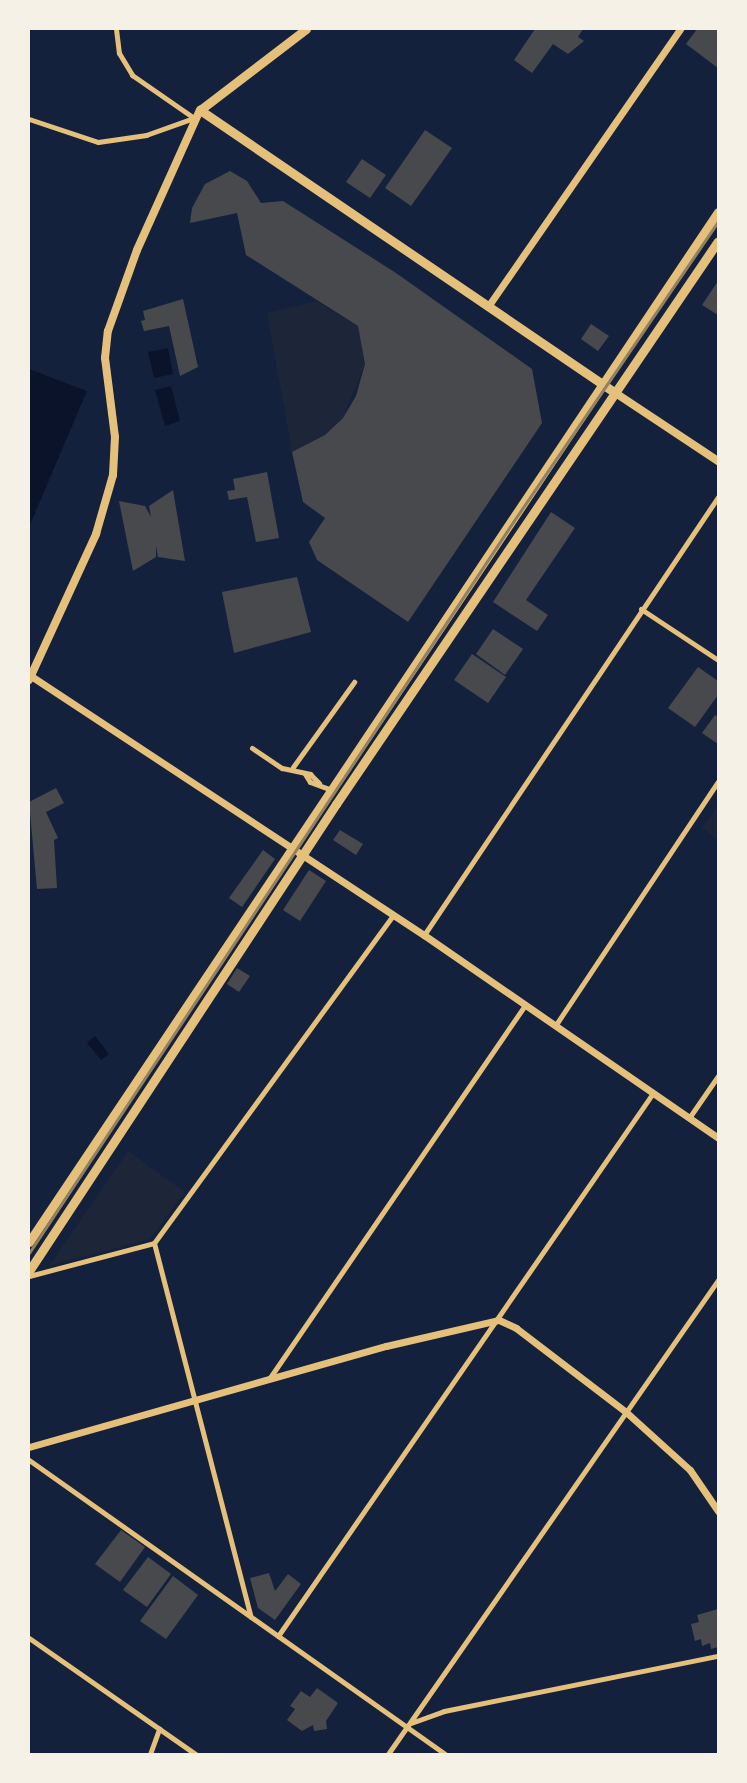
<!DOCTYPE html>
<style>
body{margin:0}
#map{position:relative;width:747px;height:1783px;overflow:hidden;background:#14213d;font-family:"Asap Condensed",sans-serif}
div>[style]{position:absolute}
.green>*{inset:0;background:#1d2539}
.water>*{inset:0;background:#0b132b}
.building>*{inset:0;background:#48494c}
.minor>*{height:5px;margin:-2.5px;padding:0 2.5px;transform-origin:2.5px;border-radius:2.5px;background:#e5c07b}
.tertiary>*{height:7px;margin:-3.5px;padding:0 3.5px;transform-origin:3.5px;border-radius:3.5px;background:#e5c07b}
.secondary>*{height:8px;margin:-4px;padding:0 4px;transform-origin:4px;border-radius:4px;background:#e5c07b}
.primary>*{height:9px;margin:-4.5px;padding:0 4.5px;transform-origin:4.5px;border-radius:4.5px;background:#e5c07b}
.rail>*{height:3px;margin:-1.5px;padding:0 1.5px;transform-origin:1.5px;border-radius:1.5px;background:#918062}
span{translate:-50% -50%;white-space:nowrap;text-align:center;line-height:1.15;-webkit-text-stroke:5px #f6f1e7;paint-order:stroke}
.frame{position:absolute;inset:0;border:30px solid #f6f1e7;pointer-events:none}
</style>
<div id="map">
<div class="green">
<div style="clip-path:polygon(316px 301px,358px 326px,365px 364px,343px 418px,325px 435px,292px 452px,267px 313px)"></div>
<div style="clip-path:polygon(718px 807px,718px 840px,702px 828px)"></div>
<div style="clip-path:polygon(128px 1151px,185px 1192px,150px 1239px,49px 1266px)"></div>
</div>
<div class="water">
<div style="clip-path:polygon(168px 348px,173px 374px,154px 378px,148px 352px)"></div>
<div style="clip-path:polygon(29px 369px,87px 391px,29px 527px)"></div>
<div style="clip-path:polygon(171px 386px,180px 421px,165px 426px,155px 390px)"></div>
<div style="clip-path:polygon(95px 1036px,109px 1054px,101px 1060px,87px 1043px)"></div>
</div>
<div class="building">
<div style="clip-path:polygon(535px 29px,583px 29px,578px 37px,584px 41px,568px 54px,553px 44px,532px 73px,514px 60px)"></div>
<div style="clip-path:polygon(697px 29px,718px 29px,718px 68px,686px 44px)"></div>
<div style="clip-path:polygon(425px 130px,452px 148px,411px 206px,385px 188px)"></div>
<div style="clip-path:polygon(362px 159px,386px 175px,370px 198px,346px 182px)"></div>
<div style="clip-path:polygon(230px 171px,247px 181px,261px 203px,283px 201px,396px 273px,532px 369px,542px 423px,408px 622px,317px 560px,309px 542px,325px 518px,303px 502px,292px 452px,325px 435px,343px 418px,356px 396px,365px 364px,358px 326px,246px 255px,237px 213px,190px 223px,192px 208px,205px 184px)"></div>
<div style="clip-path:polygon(718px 281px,718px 315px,702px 305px)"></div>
<div style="clip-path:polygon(183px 299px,198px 367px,180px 376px,169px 326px,144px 331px,141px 321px,145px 320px,143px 311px)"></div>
<div style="clip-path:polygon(591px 324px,609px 336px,598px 351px,581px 339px)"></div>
<div style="clip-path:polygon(267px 472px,279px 538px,256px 542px,247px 497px,229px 500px,227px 491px,235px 490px,233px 479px)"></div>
<div style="clip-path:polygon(173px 490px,185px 561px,158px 557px,156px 546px,156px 557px,133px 571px,119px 501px,145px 506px,151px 517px,149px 506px)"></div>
<div style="clip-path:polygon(551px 512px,575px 528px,526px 600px,548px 615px,537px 631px,493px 602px)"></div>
<div style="clip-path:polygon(297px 577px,311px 632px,234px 653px,222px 592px)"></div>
<div style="clip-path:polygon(493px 629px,523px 649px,505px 675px,476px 654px)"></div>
<div style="clip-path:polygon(472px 654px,506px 677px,488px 703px,454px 680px)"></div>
<div style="clip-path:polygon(698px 667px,718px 681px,718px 695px,695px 727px,668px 708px)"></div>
<div style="clip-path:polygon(715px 715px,718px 717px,718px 744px,702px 733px)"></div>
<div style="clip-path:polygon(56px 788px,64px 803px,46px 812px,58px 838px,54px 840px,57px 888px,37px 889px,29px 802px)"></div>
<div style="clip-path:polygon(340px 830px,363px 844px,356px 855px,333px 840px)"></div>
<div style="clip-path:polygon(263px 850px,275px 859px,242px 907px,229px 898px)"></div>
<div style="clip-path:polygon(309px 870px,326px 881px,300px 921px,283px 910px)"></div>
<div style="clip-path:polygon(237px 968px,250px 976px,239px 992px,227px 984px)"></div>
<div style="clip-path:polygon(121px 1530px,145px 1547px,120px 1582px,95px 1564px)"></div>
<div style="clip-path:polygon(148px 1557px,171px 1574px,147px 1607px,123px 1590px)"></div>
<div style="clip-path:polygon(269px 1573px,275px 1591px,288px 1574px,301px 1584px,275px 1620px,258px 1608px,250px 1578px)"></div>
<div style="clip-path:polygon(173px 1576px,198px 1595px,166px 1639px,140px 1621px)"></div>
<div style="clip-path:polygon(718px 1609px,718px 1647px,711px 1649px,710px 1643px,702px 1646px,701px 1639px,695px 1641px,691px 1624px,699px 1622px,697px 1615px)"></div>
<div style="clip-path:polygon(317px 1688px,338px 1703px,326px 1721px,327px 1729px,314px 1731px,313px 1725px,302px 1731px,287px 1720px,295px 1709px,290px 1706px,301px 1691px,310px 1697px)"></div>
</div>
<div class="minor">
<div style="left:116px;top:29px;width:24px;rotate:83deg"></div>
<div style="left:119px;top:53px;width:26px;rotate:59deg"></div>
<div style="left:132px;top:75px;width:75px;rotate:34.7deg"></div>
<div style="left:29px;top:119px;width:73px;rotate:18.4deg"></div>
<div style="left:98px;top:142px;width:49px;rotate:-8.3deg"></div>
<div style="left:146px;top:135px;width:51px;rotate:-19.5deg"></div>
<div style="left:641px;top:609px;width:92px;rotate:33.5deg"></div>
<div style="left:252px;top:748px;width:36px;rotate:34deg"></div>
<div style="left:282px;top:768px;width:29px;rotate:12deg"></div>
<div style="left:310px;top:774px;width:13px;rotate:45deg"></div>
<div style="left:293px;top:767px;width:105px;rotate:-54.3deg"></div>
<div style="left:305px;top:774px;width:9px;rotate:58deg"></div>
<div style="left:310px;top:782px;width:20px;rotate:20deg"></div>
<div style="left:424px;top:935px;width:528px;rotate:-56.13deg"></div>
<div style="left:555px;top:1026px;width:293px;rotate:-56.3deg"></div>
<div style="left:689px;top:1118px;width:51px;rotate:-55.4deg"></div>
<div style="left:154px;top:1243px;width:386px;rotate:75.5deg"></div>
<div style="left:29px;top:1276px;width:129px;rotate:-14.8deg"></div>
<div style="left:154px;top:1243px;width:406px;rotate:-53.9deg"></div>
<div style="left:269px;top:1379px;width:453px;rotate:-55.6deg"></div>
<div style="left:29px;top:1460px;width:509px;rotate:35.25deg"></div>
<div style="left:278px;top:1636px;width:660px;rotate:-55.37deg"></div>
<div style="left:29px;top:1638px;width:203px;rotate:34.9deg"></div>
<div style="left:411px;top:1723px;width:35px;rotate:-20deg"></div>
<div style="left:444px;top:1711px;width:279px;rotate:-11.4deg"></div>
<div style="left:150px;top:1754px;width:27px;rotate:-70deg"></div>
<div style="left:388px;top:1754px;width:578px;rotate:-55.15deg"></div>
</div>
<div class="tertiary">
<div style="left:489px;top:305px;width:336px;rotate:-55.3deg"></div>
<div style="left:31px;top:676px;width:471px;rotate:33.4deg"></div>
<div style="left:424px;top:935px;width:357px;rotate:34.6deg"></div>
<div style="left:29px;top:1447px;width:371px;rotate:-15.8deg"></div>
<div style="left:386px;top:1346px;width:116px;rotate:-13deg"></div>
<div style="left:499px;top:1320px;width:19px;rotate:25deg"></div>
<div style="left:516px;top:1328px;width:138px;rotate:37.4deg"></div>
<div style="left:626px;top:1412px;width:86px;rotate:42.2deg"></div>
<div style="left:690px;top:1470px;width:50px;rotate:55.7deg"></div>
</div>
<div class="secondary">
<div style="left:614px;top:392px;width:125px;rotate:33.6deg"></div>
<div style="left:29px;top:680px;width:161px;rotate:-65.3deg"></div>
<div style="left:96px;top:534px;width:61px;rotate:-73.9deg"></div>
<div style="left:113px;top:475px;width:38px;rotate:-87deg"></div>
<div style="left:115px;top:437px;width:80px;rotate:-97.2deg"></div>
<div style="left:105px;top:358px;width:27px;rotate:-84deg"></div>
<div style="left:108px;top:331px;width:86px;rotate:-70.3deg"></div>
<div style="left:137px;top:250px;width:154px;rotate:-65.8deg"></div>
</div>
<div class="primary">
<div style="left:306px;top:29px;width:133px;rotate:142.6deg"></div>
<div style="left:200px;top:110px;width:501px;rotate:34.26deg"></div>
<div style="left:29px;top:1242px;width:1239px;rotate:-56.22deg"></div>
<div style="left:29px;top:1271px;width:559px;rotate:-56.68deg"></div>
<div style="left:336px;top:804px;width:680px;rotate:-55.84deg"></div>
</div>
<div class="rail">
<div style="left:29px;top:1253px;width:877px;rotate:-56.49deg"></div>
<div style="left:513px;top:522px;width:363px;rotate:-55.7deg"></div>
</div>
<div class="frame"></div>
</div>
